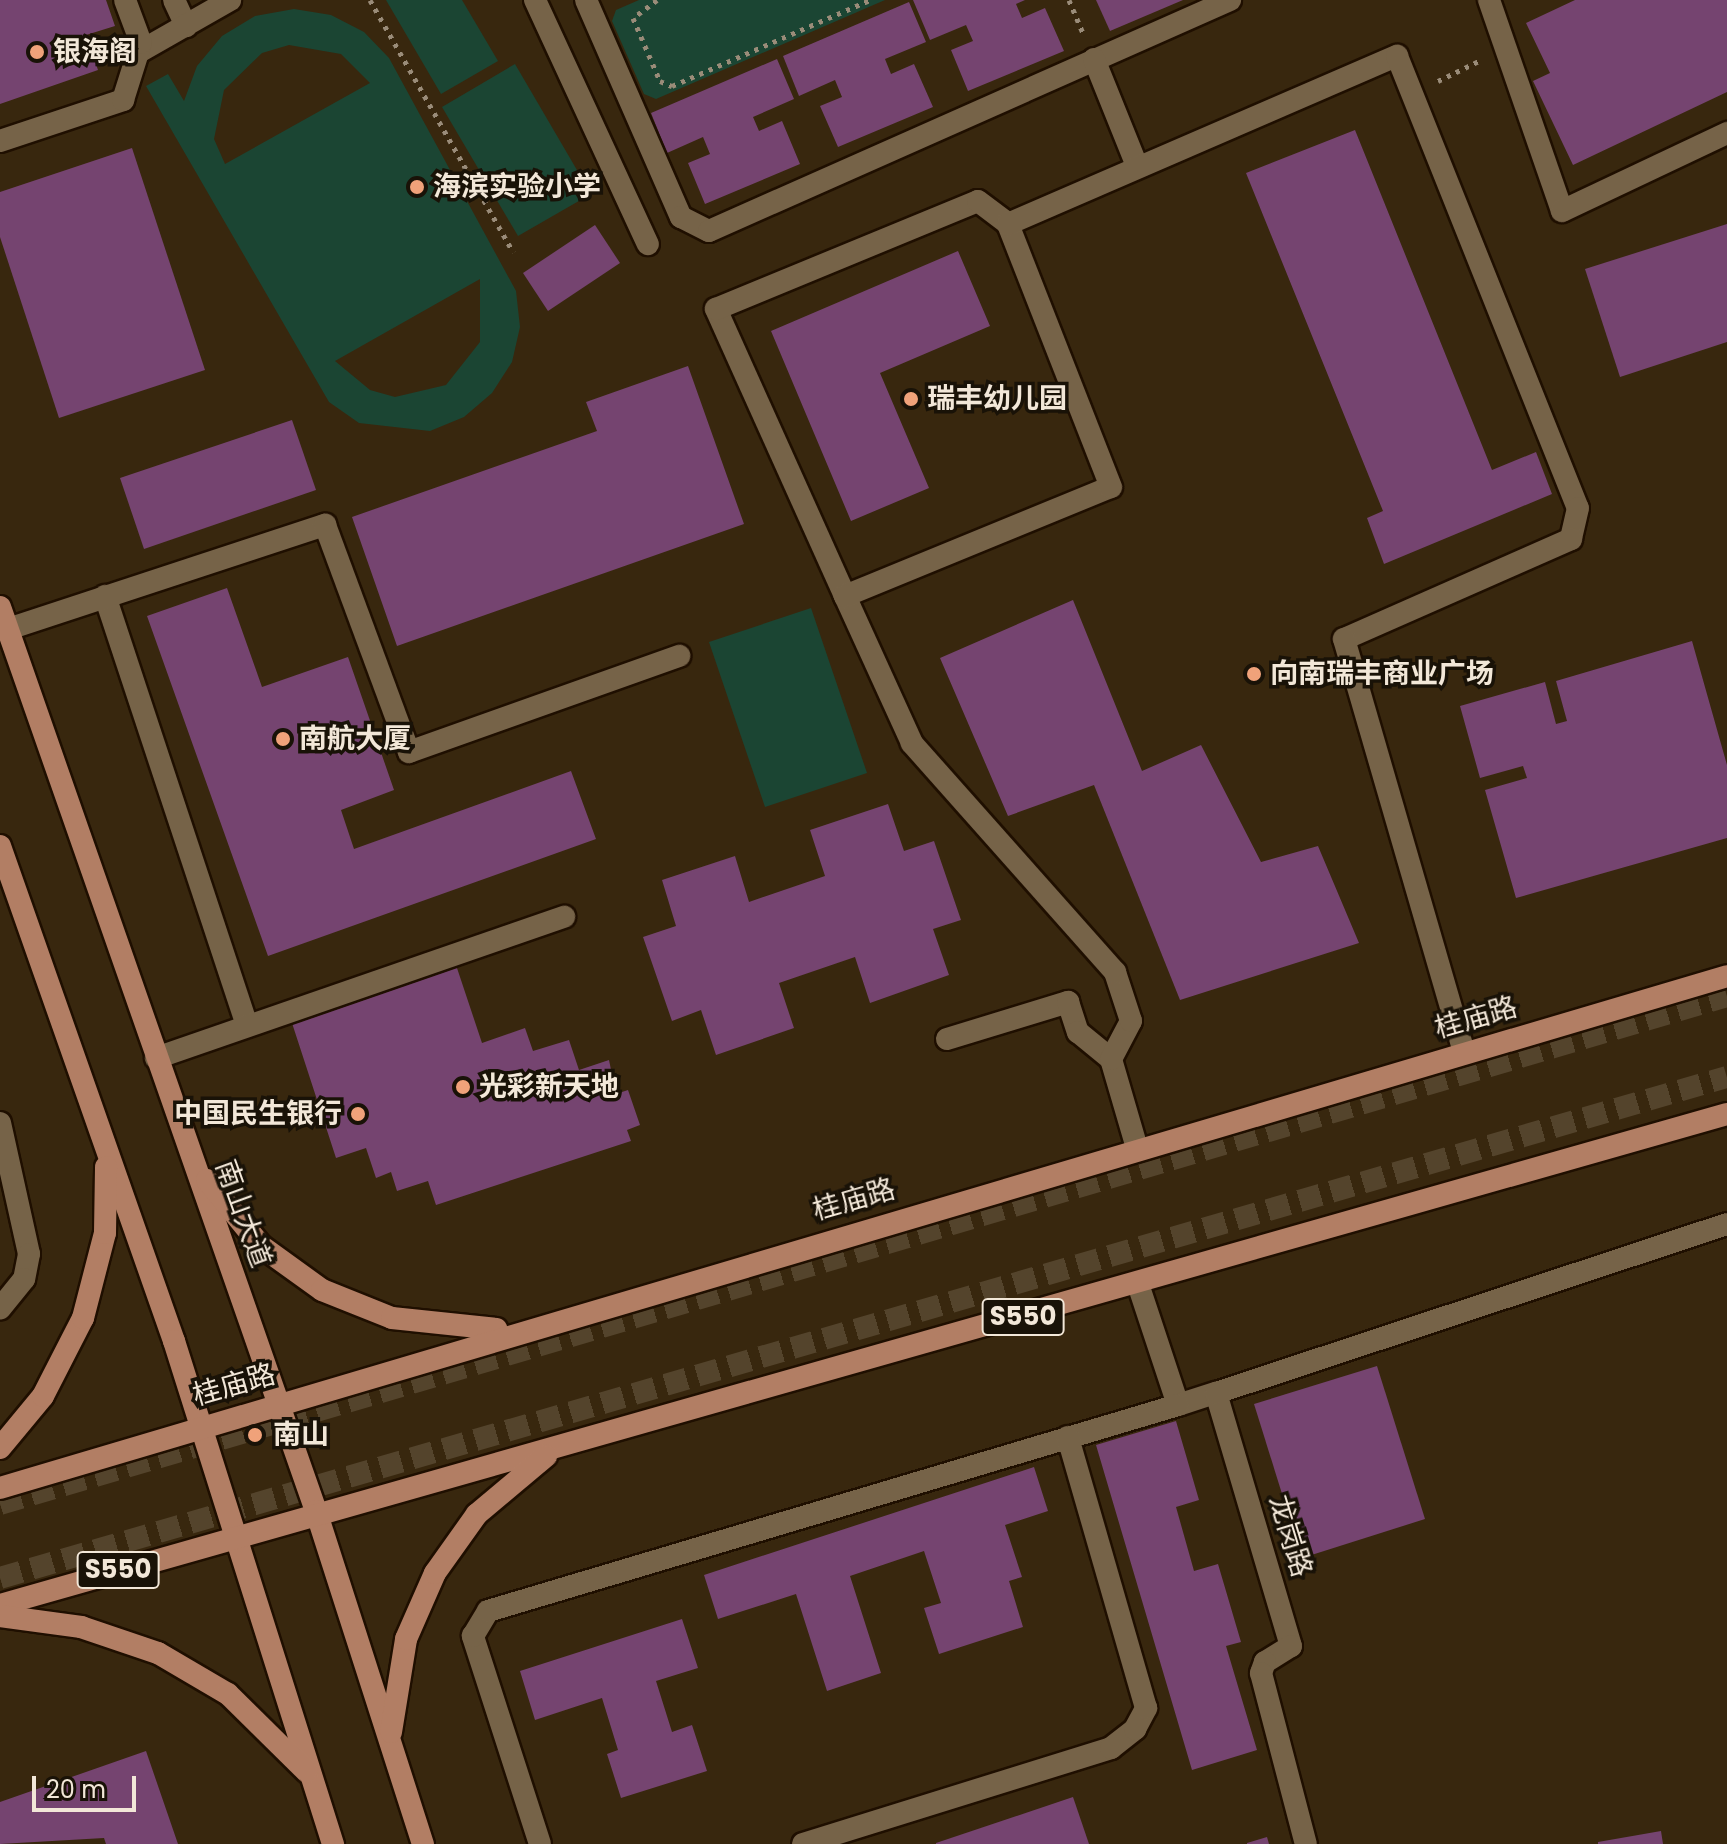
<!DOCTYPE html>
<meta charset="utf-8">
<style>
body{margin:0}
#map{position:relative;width:1727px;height:1844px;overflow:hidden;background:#38270e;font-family:Poppins,"Noto Sans SC",sans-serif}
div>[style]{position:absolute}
.green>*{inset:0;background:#1b4533}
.building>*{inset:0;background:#754470}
.trunk-tunnel>*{height:22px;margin-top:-11px;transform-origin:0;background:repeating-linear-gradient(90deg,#54442c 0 22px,transparent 0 33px)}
.path>*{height:5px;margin-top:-2.5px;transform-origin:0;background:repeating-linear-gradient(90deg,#9a8c79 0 4px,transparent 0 10px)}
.roads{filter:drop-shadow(2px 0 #1f0f00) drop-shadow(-2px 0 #1f0f00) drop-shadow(0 2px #1f0f00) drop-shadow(0 -2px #1f0f00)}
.service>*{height:22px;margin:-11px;padding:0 11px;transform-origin:11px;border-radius:11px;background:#766348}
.minor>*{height:22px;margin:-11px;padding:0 11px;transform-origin:11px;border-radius:11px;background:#766348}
.primary>*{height:22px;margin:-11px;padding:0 11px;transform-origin:11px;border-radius:11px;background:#b27e64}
.dots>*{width:22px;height:22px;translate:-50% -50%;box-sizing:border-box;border:4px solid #191207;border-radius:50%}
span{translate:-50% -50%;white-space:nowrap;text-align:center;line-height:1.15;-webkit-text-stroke:7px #191207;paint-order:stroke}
.shield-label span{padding:2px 6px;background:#191207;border:2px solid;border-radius:6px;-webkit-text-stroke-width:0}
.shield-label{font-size:26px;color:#f2e7d8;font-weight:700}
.poi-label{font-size:28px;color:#f2e7d8;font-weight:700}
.left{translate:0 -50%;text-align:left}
.right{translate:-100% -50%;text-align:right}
.street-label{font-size:28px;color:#f2e7d8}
.scale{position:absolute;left:32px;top:1776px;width:104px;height:36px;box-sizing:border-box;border:4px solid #f2e7d8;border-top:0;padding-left:10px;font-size:24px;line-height:28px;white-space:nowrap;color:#f2e7d8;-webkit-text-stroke:6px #191207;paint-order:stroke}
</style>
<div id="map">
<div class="green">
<div style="clip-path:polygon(386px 0,462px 0,498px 61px,441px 94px)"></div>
<div style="clip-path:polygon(639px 0,885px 0,656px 99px,644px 94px,612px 21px,616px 10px)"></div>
<div style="clip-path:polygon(evenodd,294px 9px,331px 15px,364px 32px,389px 58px,516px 291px,520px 327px,512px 362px,492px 393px,464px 417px,430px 431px,359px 423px,329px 402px,146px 86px,168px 74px,184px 101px,197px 66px,222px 36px,255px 16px,294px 9px,289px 45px,341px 54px,370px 83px,225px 164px,214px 139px,224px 90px,262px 53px,289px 45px,294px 9px,480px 279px,480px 342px,446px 385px,395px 397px,370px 390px,335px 361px,480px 279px)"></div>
<div style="clip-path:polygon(515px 64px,591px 194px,518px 236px,442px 107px)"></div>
<div style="clip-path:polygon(811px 608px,867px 773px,765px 807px,709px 642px)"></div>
</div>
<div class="building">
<div style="clip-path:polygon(0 0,106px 0,115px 26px,86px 35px,98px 70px,0 104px)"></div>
<div style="clip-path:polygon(913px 0,1025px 0,1016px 4px,1022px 18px,1045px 8px,1064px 51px,968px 91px,951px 50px,973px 41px,966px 25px,930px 40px)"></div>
<div style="clip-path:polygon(1096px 0,1183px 0,1110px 31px)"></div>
<div style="clip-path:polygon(1575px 0,1727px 0,1727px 92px,1573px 165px,1533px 81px,1550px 73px,1526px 23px)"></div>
<div style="clip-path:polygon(909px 2px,926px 42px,885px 59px,891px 74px,914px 64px,933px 107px,838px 147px,820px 106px,842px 97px,835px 80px,799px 96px,783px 56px)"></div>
<div style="clip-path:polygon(777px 59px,794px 99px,753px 117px,759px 131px,782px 121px,800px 164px,705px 204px,688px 163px,710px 154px,703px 137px,667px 153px,651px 113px)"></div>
<div style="clip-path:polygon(1355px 130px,1492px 470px,1536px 452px,1552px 494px,1384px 564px,1367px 518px,1383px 511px,1246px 173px)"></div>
<div style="clip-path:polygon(132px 148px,205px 370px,59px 418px,0 237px,0 192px)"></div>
<div style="clip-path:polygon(1727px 224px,1727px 342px,1620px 377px,1585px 269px)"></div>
<div style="clip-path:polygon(595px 225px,620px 263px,548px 311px,523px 273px)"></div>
<div style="clip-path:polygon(958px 251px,990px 326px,880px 373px,929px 488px,851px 521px,771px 331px)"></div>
<div style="clip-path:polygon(688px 366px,744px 524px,397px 646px,352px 517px,597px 431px,586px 402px)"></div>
<div style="clip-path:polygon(292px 420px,316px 490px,144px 549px,120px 478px)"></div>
<div style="clip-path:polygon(227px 588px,262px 687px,348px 657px,394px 790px,341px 810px,354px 849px,571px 771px,596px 839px,268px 956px,147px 616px)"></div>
<div style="clip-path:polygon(1073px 600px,1142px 771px,1201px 745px,1261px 862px,1318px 846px,1359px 943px,1180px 1000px,1094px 785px,1008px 816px,940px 658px)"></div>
<div style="clip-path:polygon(1692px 641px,1727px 765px,1727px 838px,1516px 898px,1485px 790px,1527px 778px,1523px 766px,1480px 778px,1460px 706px,1545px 682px,1556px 724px,1567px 721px,1556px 681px)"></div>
<div style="clip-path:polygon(888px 804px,904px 851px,934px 841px,961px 920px,933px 929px,949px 975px,870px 1003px,855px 957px,779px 983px,794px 1028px,716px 1055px,701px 1010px,672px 1021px,643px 937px,676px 926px,662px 880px,735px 856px,749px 902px,825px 876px,810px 830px)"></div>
<div style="clip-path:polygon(456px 965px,482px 1043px,525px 1028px,533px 1051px,569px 1040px,579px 1070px,609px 1060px,616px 1094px,628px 1090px,640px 1125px,627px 1130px,631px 1141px,436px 1205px,428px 1181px,397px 1191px,391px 1172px,376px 1178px,366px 1148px,336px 1158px,291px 1020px)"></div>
<div style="clip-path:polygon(1377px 1366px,1425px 1519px,1302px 1558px,1254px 1404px)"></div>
<div style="clip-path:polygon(1176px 1421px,1199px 1500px,1176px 1507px,1194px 1571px,1218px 1564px,1241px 1642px,1226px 1646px,1257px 1750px,1192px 1770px,1096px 1445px)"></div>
<div style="clip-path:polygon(1034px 1467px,1048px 1511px,1005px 1525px,1022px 1577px,1009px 1581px,1023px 1627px,939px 1654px,924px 1608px,941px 1603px,924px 1551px,850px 1576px,881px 1673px,827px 1691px,796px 1594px,718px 1619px,704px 1575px)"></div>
<div style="clip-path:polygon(682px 1619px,698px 1668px,656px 1681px,672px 1732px,692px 1725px,707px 1771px,621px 1798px,607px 1754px,618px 1750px,602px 1698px,535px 1720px,520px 1671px)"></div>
<div style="clip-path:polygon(146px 1751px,178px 1844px,106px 1844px,104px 1838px,0 1844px,0 1802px)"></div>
<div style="clip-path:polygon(1073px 1797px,1089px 1844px,936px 1844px,936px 1843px)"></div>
<div style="clip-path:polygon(1661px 1831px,1663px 1844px,1598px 1844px,1598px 1842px)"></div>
<div style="clip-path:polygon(1267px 1837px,1269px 1844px,1247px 1844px,1247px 1843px)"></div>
</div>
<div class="trunk-tunnel">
<div style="left:0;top:1504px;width:1800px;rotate:-16.39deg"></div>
<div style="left:0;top:1578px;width:1798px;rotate:-16.18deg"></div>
</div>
<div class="path">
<div style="left:370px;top:0;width:290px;rotate:60.4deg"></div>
<div style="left:657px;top:0;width:30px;rotate:143deg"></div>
<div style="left:633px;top:18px;width:69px;rotate:66.8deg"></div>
<div style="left:660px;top:81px;width:13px;rotate:23deg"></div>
<div style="left:672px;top:86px;width:216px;rotate:-23.5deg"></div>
<div style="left:1069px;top:0;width:39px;rotate:67deg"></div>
<div style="left:1438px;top:81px;width:46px;rotate:-26deg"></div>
</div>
<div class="roads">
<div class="service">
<div style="left:174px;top:0;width:29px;rotate:65deg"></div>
<div style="left:535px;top:0;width:269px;rotate:65.2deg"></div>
<div style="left:586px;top:0;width:237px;rotate:66.4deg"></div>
<div style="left:681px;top:217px;width:31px;rotate:27deg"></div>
<div style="left:709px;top:231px;width:570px;rotate:-23.91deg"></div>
<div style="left:1489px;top:0;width:223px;rotate:70.9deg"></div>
<div style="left:1562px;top:211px;width:183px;rotate:-25.3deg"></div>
<div style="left:139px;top:52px;width:105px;rotate:-29.7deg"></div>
<div style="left:1094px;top:59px;width:115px;rotate:68.1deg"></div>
<div style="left:0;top:141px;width:130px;rotate:-18.4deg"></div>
<div style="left:123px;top:100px;width:60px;rotate:-72.5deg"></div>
<div style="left:141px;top:43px;width:46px;rotate:-110.4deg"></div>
<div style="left:105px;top:596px;width:449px;rotate:71.7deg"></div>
<div style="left:845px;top:596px;width:315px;rotate:-114.2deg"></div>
<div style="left:716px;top:309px;width:283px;rotate:-22.4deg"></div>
<div style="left:978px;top:201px;width:38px;rotate:37deg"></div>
<div style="left:8px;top:629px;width:334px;rotate:-18.2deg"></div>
<div style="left:325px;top:525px;width:242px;rotate:69.7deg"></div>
<div style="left:409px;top:752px;width:287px;rotate:-19.6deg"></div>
<div style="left:947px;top:1039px;width:127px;rotate:-17deg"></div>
<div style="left:1068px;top:1002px;width:32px;rotate:72deg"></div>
<div style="left:1078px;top:1032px;width:43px;rotate:39.3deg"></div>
</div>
<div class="minor">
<div style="left:156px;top:1058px;width:432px;rotate:-19.1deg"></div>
<div style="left:0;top:1123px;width:134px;rotate:77.5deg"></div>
<div style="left:29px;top:1254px;width:25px;rotate:101deg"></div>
<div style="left:24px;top:1279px;width:38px;rotate:129deg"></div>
<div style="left:1137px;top:1148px;width:93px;rotate:-106.3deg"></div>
<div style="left:1111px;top:1059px;width:43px;rotate:-62.2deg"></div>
<div style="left:1131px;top:1021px;width:52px;rotate:-108.1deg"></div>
<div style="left:1115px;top:972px;width:306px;rotate:-131.6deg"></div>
<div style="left:912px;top:743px;width:162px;rotate:-114.5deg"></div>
<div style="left:845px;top:596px;width:287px;rotate:-22.3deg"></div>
<div style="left:1111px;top:487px;width:282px;rotate:-111.4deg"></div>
<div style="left:1008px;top:224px;width:424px;rotate:-23.4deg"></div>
<div style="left:1397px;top:56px;width:487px;rotate:68.2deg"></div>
<div style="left:1578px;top:508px;width:32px;rotate:103deg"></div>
<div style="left:1571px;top:539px;width:248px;rotate:156.2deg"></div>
<div style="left:1344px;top:639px;width:431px;rotate:73.8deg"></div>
<div style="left:1138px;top:1284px;width:127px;rotate:71.7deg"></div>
<div style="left:1178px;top:1405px;width:40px;rotate:-18deg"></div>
<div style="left:1216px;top:1393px;width:264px;rotate:73.5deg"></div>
<div style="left:1291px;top:1646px;width:31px;rotate:148deg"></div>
<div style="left:1265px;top:1662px;width:12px;rotate:110deg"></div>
<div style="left:1261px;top:1673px;width:177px;rotate:75.3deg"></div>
<div style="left:1216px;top:1393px;width:538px;rotate:-18.3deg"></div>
<div style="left:540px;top:1844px;width:219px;rotate:-107.9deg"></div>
<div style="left:473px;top:1636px;width:29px;rotate:-59deg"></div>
<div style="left:488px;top:1611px;width:720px;rotate:-16.62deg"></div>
<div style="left:803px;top:1844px;width:323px;rotate:-17.3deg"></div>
<div style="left:1111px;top:1748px;width:31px;rotate:-38deg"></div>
<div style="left:1135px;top:1729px;width:24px;rotate:-62deg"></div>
<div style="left:1146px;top:1708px;width:282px;rotate:-106.1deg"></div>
</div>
<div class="primary">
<div style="left:0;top:607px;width:958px;rotate:70.73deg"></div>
<div style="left:316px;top:1511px;width:350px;rotate:72.2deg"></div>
<div style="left:0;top:846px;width:525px;rotate:70.63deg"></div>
<div style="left:174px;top:1341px;width:528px;rotate:72.46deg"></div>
<div style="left:207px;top:1180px;width:85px;rotate:50.7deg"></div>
<div style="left:261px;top:1246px;width:75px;rotate:35.8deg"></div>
<div style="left:322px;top:1290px;width:75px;rotate:21.8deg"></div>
<div style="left:392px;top:1318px;width:105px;rotate:6deg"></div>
<div style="left:0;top:1448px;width:67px;rotate:-50.4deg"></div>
<div style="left:43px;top:1396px;width:88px;rotate:-62.9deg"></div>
<div style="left:83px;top:1318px;width:88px;rotate:-75.5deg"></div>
<div style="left:105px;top:1233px;width:66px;rotate:-89.1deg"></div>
<div style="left:0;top:1488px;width:1801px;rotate:-16.51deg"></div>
<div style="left:0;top:1605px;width:1795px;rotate:-15.87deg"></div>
<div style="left:0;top:1616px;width:82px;rotate:7.7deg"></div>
<div style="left:81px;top:1627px;width:81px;rotate:18.7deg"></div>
<div style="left:158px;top:1653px;width:81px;rotate:30.4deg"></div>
<div style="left:228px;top:1694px;width:110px;rotate:44.6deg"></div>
<div style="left:391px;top:1732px;width:94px;rotate:-80.8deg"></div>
<div style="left:406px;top:1639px;width:72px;rotate:-66.3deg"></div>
<div style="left:435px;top:1573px;width:72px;rotate:-54.6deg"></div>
<div style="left:477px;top:1514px;width:90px;rotate:-40deg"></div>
</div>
</div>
<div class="dots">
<div style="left:37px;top:52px;background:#f0a27a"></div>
<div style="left:417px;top:187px;background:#f0a27a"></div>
<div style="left:911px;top:399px;background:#f0a27a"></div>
<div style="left:1254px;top:674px;background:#f0a27a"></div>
<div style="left:283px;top:739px;background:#f0a27a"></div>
<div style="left:463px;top:1087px;background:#f0a27a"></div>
<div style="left:358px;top:1114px;background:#f0a27a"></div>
<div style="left:255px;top:1435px;background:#f0a27a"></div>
</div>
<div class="shield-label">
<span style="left:1023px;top:1317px">S550</span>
<span style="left:118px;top:1570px">S550</span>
</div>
<div class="poi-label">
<span class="left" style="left:53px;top:52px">银海阁</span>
<span class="left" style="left:433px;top:187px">海滨实验小学</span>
<span class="left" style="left:927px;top:399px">瑞丰幼儿园</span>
<span class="left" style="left:1270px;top:674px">向南瑞丰商业广场</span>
<span class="left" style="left:299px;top:739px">南航大厦</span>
<span class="left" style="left:479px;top:1087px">光彩新天地</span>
<span class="right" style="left:342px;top:1114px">中国民生银行</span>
<span class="left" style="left:273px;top:1435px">南山</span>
</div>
<div class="street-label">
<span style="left:1476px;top:1018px;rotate:-16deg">桂庙路</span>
<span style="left:854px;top:1200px;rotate:-16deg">桂庙路</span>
<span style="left:243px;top:1214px;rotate:70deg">南山大道</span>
<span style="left:234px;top:1385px;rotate:-16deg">桂庙路</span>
<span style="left:1290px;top:1536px;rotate:73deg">龙岗路</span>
</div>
<div class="scale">20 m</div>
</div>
